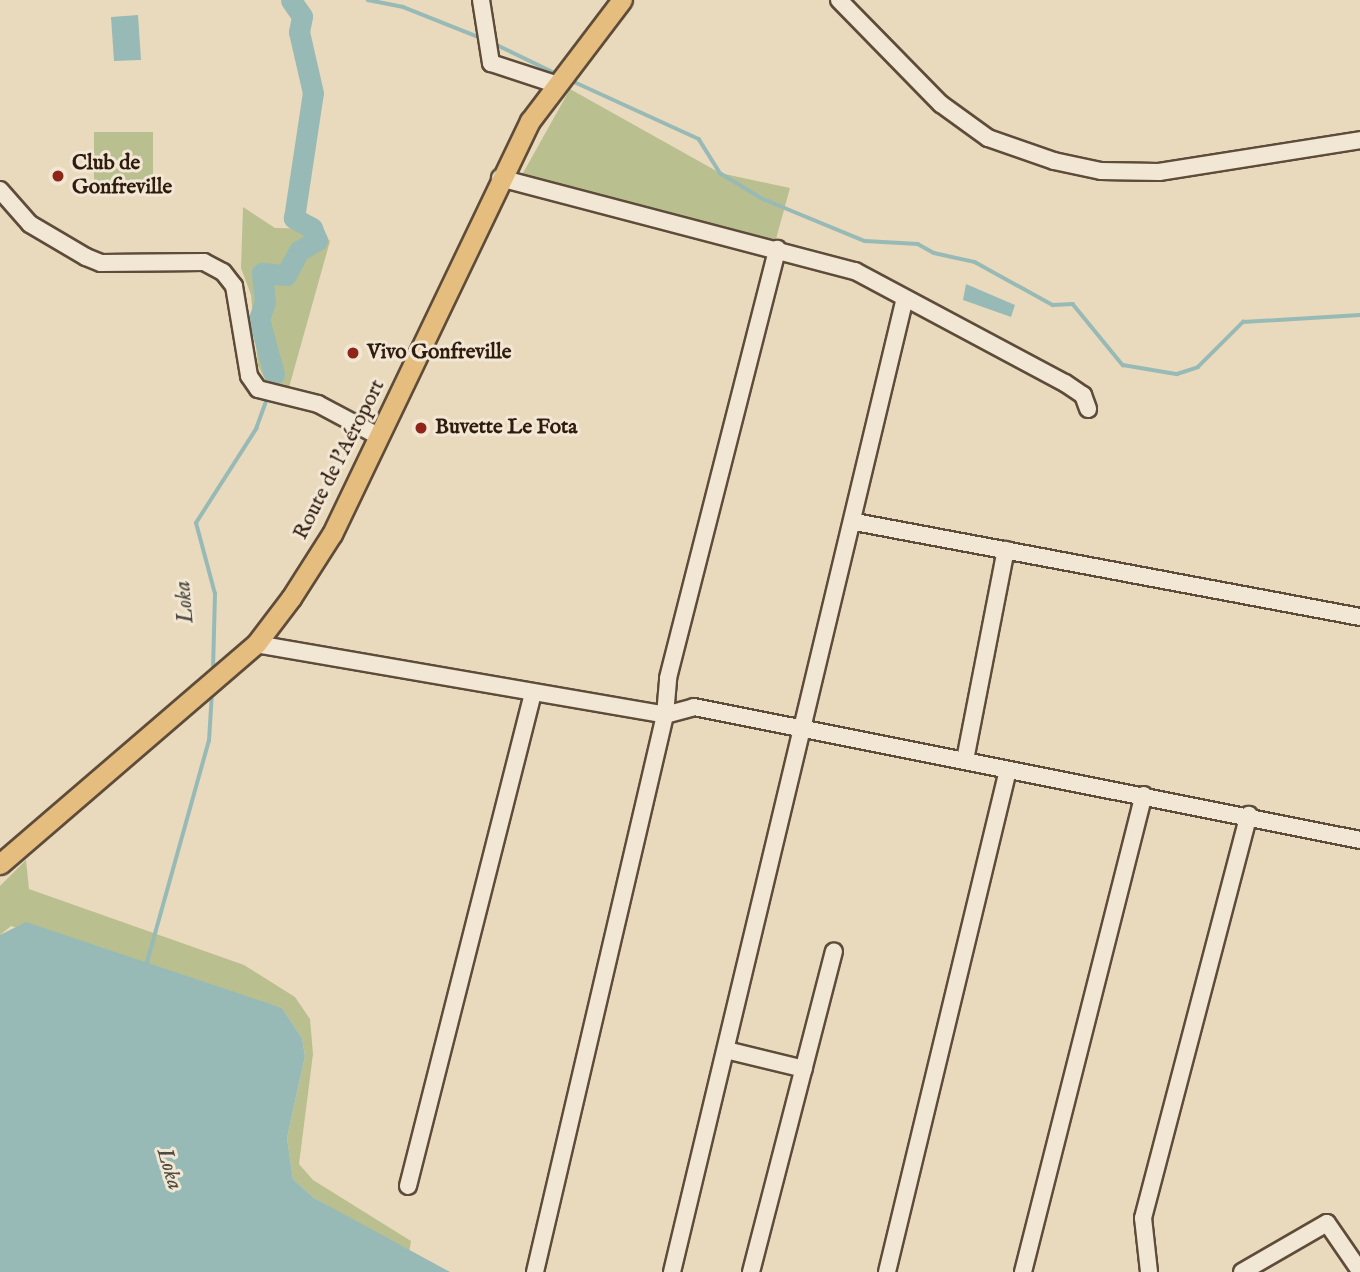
<!DOCTYPE html>
<meta charset="utf-8">
<style>
body{margin:0}
#map{position:relative;width:1360px;height:1272px;overflow:hidden;background:#eadabd;font-family:"IM FELL English",serif}
div>[style]{position:absolute}
.green>*{inset:0;background:#b9bf8f}
.water>*{inset:0;background:#98bab6}
.stream>*{height:3.5px;margin:-1.75px;padding:0 1.75px;transform-origin:1.75px;border-radius:1.75px;background:#98bab6}
.river>*{height:21px;margin:-10.5px;padding:0 10.5px;transform-origin:10.5px;border-radius:10.5px;background:#98bab6}
.roads{filter:drop-shadow(2px 0 #5e4c3a) drop-shadow(-2px 0 #5e4c3a) drop-shadow(0 2px #5e4c3a) drop-shadow(0 -2px #5e4c3a)}
.minor>*{height:16px;margin:-8px;padding:0 8px;transform-origin:8px;border-radius:8px;background:#f1e7d4}
.major>*{height:19px;margin:-9.5px;padding:0 9.5px;transform-origin:9.5px;border-radius:9.5px;background:#e5bd7e}
.dots>*{width:19px;height:19px;translate:-50% -50%;box-sizing:border-box;border:4px solid #f1e7d4;border-radius:50%}
span{translate:-50% -50%;white-space:nowrap;text-align:center;line-height:1.15;-webkit-text-stroke:6px #f1e7d4;paint-order:stroke}
.poi-label{font-size:21px;color:#301c0e;font-weight:700}
.left{translate:0 -50%;text-align:left}
.street-label{font-size:21px;color:#301c0e}
.water-label{font-size:23px;color:#4f4b40;font-style:italic}
</style>
<div id="map">
<div class="green">
<div style="clip-path:polygon(570px 89px,720px 173px,790px 188px,773px 250px,518px 182px)"></div>
<div style="clip-path:polygon(94px 132px,153px 132px,153px 187px,94px 187px)"></div>
<div style="clip-path:polygon(243px 207px,275px 228px,319px 229px,330px 241px,288px 391px,269px 387px,258px 366px,251px 295px,241px 268px)"></div>
<div style="clip-path:polygon(26px 860px,29px 889px,244px 965px,295px 997px,310px 1019px,313px 1054px,299px 1164px,313px 1180px,411px 1241px,409px 1253px,314px 1198px,293px 1179px,287px 1138px,305px 1056px,302px 1038px,282px 1008px,11px 926px,0 935px,0 886px)"></div>
</div>
<div class="water">
<div style="clip-path:polygon(138px 15px,141px 60px,114px 61px,111px 17px)"></div>
<div style="clip-path:polygon(966px 284px,1015px 305px,1011px 317px,963px 300px)"></div>
<div style="clip-path:polygon(26px 922px,282px 1008px,302px 1038px,305px 1056px,287px 1138px,293px 1179px,314px 1198px,450px 1272px,0 1272px,0 935px)"></div>
</div>
<div class="stream">
<div style="left:368px;top:0;width:36px;rotate:11deg"></div>
<div style="left:403px;top:7px;width:84px;rotate:21.7deg"></div>
<div style="left:495px;top:44px;width:69px;rotate:25.8deg"></div>
<div style="left:570px;top:80px;width:142px;rotate:24.6deg"></div>
<div style="left:699px;top:139px;width:40px;rotate:58deg"></div>
<div style="left:720px;top:173px;width:50px;rotate:31.2deg"></div>
<div style="left:763px;top:199px;width:110px;rotate:22.4deg"></div>
<div style="left:865px;top:241px;width:53px;rotate:3.2deg"></div>
<div style="left:918px;top:244px;width:18px;rotate:29deg"></div>
<div style="left:934px;top:253px;width:42px;rotate:12.4deg"></div>
<div style="left:975px;top:262px;width:89px;rotate:28.9deg"></div>
<div style="left:1053px;top:305px;width:20px;rotate:-3deg"></div>
<div style="left:1073px;top:304px;width:79px;rotate:50.7deg"></div>
<div style="left:1123px;top:365px;width:55px;rotate:9.5deg"></div>
<div style="left:1177px;top:374px;width:22px;rotate:-18deg"></div>
<div style="left:1198px;top:367px;width:64px;rotate:-45deg"></div>
<div style="left:1243px;top:322px;width:117px;rotate:-3.4deg"></div>
<div style="left:270px;top:388px;width:15px;rotate:-74deg"></div>
<div style="left:213px;top:670px;width:76px;rotate:-88.5deg"></div>
<div style="left:215px;top:594px;width:73px;rotate:-105deg"></div>
<div style="left:196px;top:523px;width:112px;rotate:-57.4deg"></div>
<div style="left:256px;top:429px;width:35px;rotate:-70deg"></div>
<div style="left:146px;top:966px;width:234px;rotate:-74.4deg"></div>
<div style="left:209px;top:741px;width:49px;rotate:-86.5deg"></div>
</div>
<div class="river">
<div style="left:274px;top:374px;width:57px;rotate:-105.3deg"></div>
<div style="left:259px;top:319px;width:18px;rotate:-71deg"></div>
<div style="left:265px;top:302px;width:29px;rotate:-96deg"></div>
<div style="left:262px;top:273px;width:24px;rotate:5deg"></div>
<div style="left:286px;top:275px;width:27px;rotate:-62deg"></div>
<div style="left:299px;top:251px;width:21px;rotate:-31deg"></div>
<div style="left:317px;top:240px;width:13px;rotate:-113deg"></div>
<div style="left:312px;top:228px;width:21px;rotate:-151deg"></div>
<div style="left:294px;top:218px;width:126px;rotate:-81.4deg"></div>
<div style="left:313px;top:93px;width:63px;rotate:-102.9deg"></div>
<div style="left:299px;top:32px;width:16px;rotate:-79deg"></div>
<div style="left:302px;top:16px;width:19px;rotate:-125deg"></div>
</div>
<div class="roads">
<div class="minor">
<div style="left:481px;top:0;width:64px;rotate:81deg"></div>
<div style="left:491px;top:63px;width:67px;rotate:18.2deg"></div>
<div style="left:839px;top:0;width:146px;rotate:45.6deg"></div>
<div style="left:941px;top:104px;width:58px;rotate:35.9deg"></div>
<div style="left:988px;top:138px;width:70px;rotate:19.2deg"></div>
<div style="left:1054px;top:161px;width:48px;rotate:12deg"></div>
<div style="left:1101px;top:171px;width:58px;rotate:1deg"></div>
<div style="left:1159px;top:172px;width:204px;rotate:-9deg"></div>
<div style="left:500px;top:178px;width:367px;rotate:14.7deg"></div>
<div style="left:855px;top:271px;width:238px;rotate:28.1deg"></div>
<div style="left:1065px;top:383px;width:22px;rotate:34deg"></div>
<div style="left:1083px;top:395px;width:15px;rotate:70deg"></div>
<div style="left:0;top:190px;width:45px;rotate:48.6deg"></div>
<div style="left:30px;top:224px;width:65px;rotate:30.5deg"></div>
<div style="left:86px;top:257px;width:16px;rotate:22deg"></div>
<div style="left:101px;top:263px;width:103px;rotate:-0.6deg"></div>
<div style="left:204px;top:262px;width:21px;rotate:28deg"></div>
<div style="left:223px;top:272px;width:18px;rotate:52deg"></div>
<div style="left:234px;top:286px;width:91px;rotate:80.5deg"></div>
<div style="left:249px;top:376px;width:16px;rotate:55deg"></div>
<div style="left:258px;top:389px;width:62px;rotate:14deg"></div>
<div style="left:318px;top:404px;width:70px;rotate:28deg"></div>
<div style="left:855px;top:522px;width:514px;rotate:10.65deg"></div>
<div style="left:256px;top:644px;width:415px;rotate:9.8deg"></div>
<div style="left:665px;top:715px;width:30px;rotate:-15deg"></div>
<div style="left:694px;top:707px;width:679px;rotate:11.29deg"></div>
<div style="left:965px;top:760px;width:214px;rotate:-79deg"></div>
<div style="left:726px;top:1050px;width:80px;rotate:13.7deg"></div>
<div style="left:408px;top:1186px;width:509px;rotate:-75.77deg"></div>
<div style="left:535px;top:1272px;width:572px;rotate:-76.86deg"></div>
<div style="left:665px;top:715px;width:37px;rotate:-85deg"></div>
<div style="left:668px;top:678px;width:443px;rotate:-75.7deg"></div>
<div style="left:672px;top:1272px;width:1001px;rotate:-76.55deg"></div>
<div style="left:751px;top:1272px;width:331px;rotate:-75.5deg"></div>
<div style="left:887px;top:1272px;width:516px;rotate:-76.45deg"></div>
<div style="left:1023px;top:1272px;width:492px;rotate:-75.8deg"></div>
<div style="left:1149px;top:1272px;width:54px;rotate:-96.3deg"></div>
<div style="left:1143px;top:1218px;width:417px;rotate:-75.3deg"></div>
<div style="left:1242px;top:1272px;width:98px;rotate:-30deg"></div>
<div style="left:1327px;top:1223px;width:58px;rotate:55.5deg"></div>
</div>
<div class="major">
<div style="left:0;top:864px;width:338px;rotate:-40.7deg"></div>
<div style="left:256px;top:644px;width:58px;rotate:-52.7deg"></div>
<div style="left:291px;top:598px;width:76px;rotate:-57.4deg"></div>
<div style="left:332px;top:534px;width:458px;rotate:-64.4deg"></div>
<div style="left:530px;top:121px;width:152px;rotate:-52.8deg"></div>
</div>
</div>
<div class="dots">
<div style="left:58px;top:176px;background:#8f2418"></div>
<div style="left:353px;top:353px;background:#8f2418"></div>
<div style="left:421px;top:428px;background:#8f2418"></div>
</div>
<div class="poi-label">
<span class="left" style="left:72px;top:176px">Club de<br>Gonfreville</span>
<span class="left" style="left:367px;top:353px">Vivo Gonfreville</span>
<span class="left" style="left:435px;top:428px">Buvette Le Fota</span>
</div>
<div class="street-label">
<span style="left:340px;top:460px;rotate:-63deg">Route de l'Aéroport</span>
</div>
<div class="water-label">
<span style="left:185px;top:602px;rotate:-95deg">Loka</span>
<span style="left:169px;top:1169px;rotate:73deg">Loka</span>
</div>
</div>
